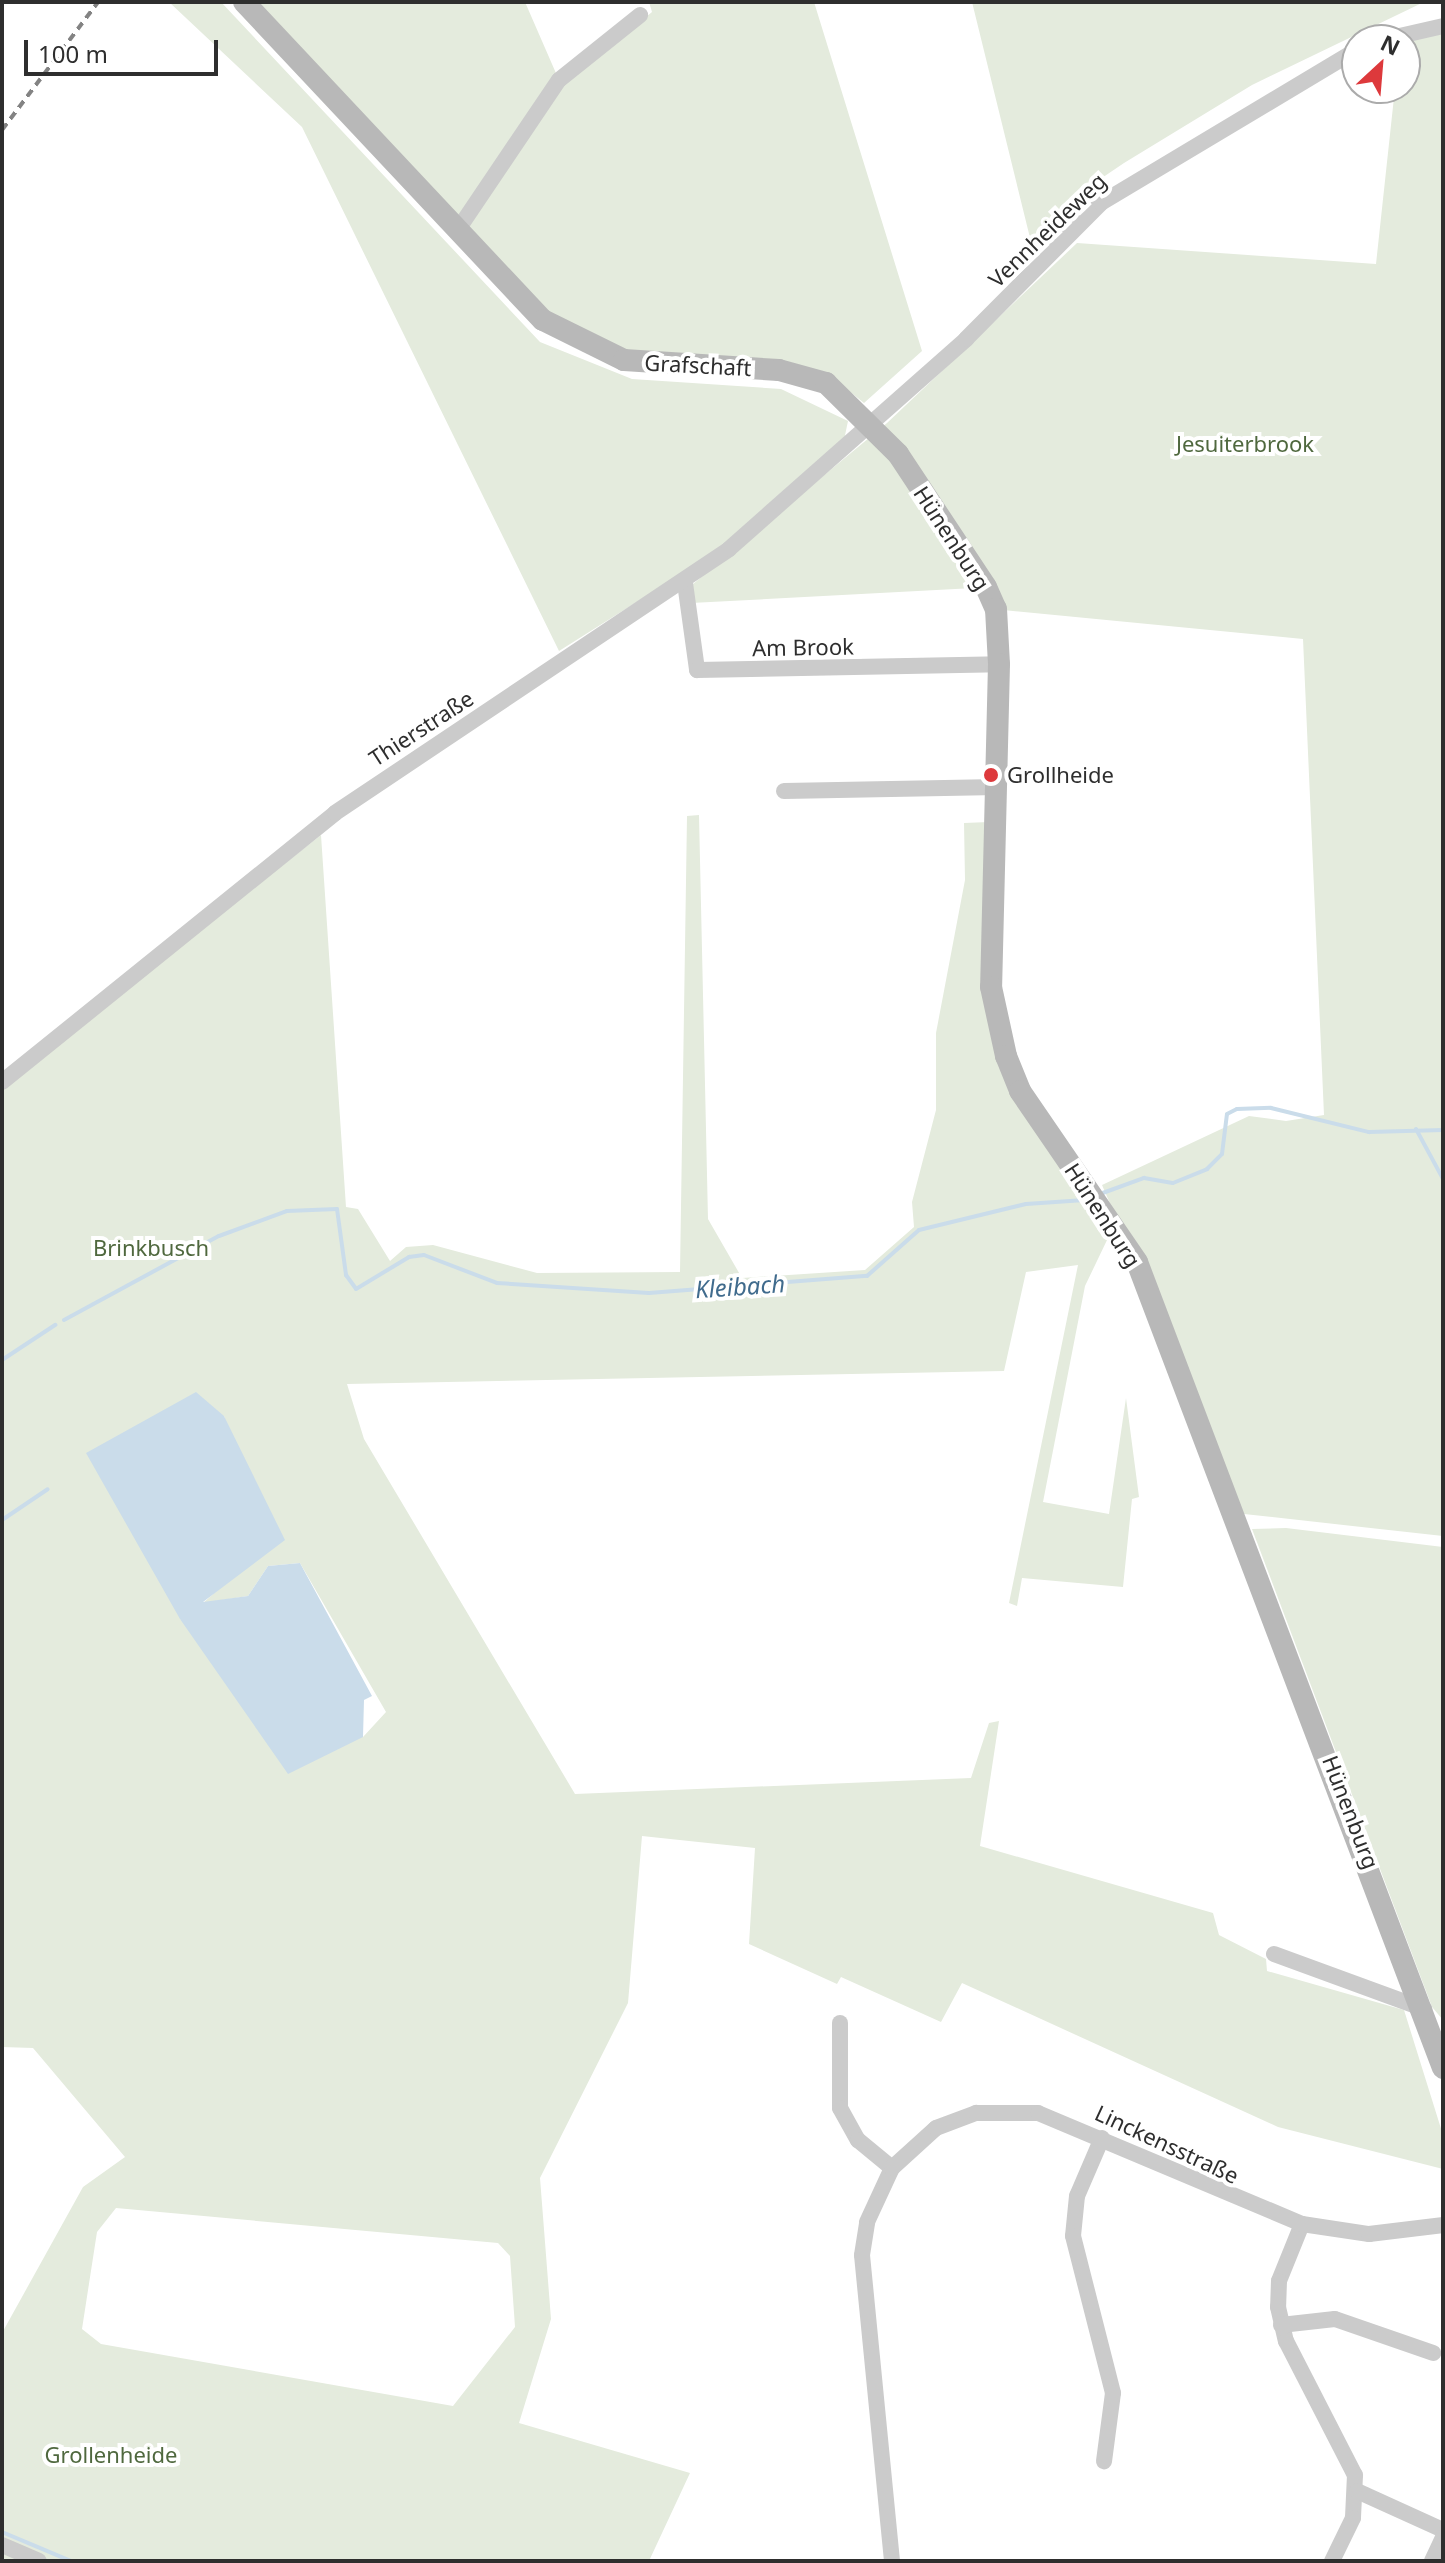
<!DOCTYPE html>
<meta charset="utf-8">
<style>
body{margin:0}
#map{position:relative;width:1445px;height:2563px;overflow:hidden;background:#fff;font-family:"Noto Sans",sans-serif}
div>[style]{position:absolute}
.green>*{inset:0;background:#e4ebdd}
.water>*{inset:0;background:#cadcea}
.stream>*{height:4px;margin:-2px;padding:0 2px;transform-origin:2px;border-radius:2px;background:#cadcea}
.street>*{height:16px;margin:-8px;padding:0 8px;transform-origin:8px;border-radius:8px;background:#cbcbcb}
.secondary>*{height:22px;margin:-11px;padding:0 11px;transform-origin:11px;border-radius:11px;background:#b8b8b8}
.rail>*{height:4px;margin-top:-2px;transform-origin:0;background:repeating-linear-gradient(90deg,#838383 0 8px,transparent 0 14px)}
.dots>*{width:22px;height:22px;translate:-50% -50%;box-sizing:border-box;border:4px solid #fff;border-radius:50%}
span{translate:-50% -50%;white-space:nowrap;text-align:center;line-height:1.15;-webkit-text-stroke:8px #fff;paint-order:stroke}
.street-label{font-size:22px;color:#2e2e2e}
.park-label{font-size:22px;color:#4f683e}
.poi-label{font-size:22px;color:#2e2e2e}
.left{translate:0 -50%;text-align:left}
.water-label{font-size:24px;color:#406b8d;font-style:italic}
.frame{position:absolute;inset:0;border:4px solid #2e2e2e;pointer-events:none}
.north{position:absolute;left:1341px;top:24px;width:80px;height:80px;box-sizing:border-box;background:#fff;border:2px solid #ababab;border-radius:50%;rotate:26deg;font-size:22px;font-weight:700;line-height:32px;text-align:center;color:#2e2e2e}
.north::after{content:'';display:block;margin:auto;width:28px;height:36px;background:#dd393c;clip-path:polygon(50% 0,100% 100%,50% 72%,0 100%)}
.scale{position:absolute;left:24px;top:40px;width:194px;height:36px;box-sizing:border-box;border:4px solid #2e2e2e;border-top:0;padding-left:10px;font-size:24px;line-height:28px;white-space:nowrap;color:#2e2e2e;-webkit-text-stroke:6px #fff;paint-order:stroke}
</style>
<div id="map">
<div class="green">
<div style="clip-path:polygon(169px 2px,221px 2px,540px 342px,632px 379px,781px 389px,848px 421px,843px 445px,727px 545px,559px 651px,302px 127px)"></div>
<div style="clip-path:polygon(255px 2px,525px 2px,562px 87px,652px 12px,649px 2px,814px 2px,922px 351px,864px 403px,833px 378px,626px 355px,549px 317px)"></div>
<div style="clip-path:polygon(972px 2px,1424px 2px,1252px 85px,1124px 163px,1090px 186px,1032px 246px)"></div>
<div style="clip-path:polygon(1443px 31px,1443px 1536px,1244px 1514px,1102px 1185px,1249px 1116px,1286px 1121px,1324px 1115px,1303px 639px,1003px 610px,993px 587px,691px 603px,687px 589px,887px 423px,1077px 243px,1376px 264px,1395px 88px,1405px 88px,1405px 40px)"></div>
<div style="clip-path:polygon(evenodd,699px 815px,708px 1219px,742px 1278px,865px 1270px,914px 1227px,912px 1202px,936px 1110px,936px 1033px,965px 880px,964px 823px,989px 822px,985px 1008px,1108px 1238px,1085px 1286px,1043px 1502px,1109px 1514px,1126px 1398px,1139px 1497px,1132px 1499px,1123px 1587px,1022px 1578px,1017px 1606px,1009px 1603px,1078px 1265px,1026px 1272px,1004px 1371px,347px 1384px,364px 1439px,575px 1794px,971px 1778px,989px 1723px,999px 1721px,980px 1846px,1213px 1913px,1219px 1935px,1266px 1959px,1267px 1971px,1404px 2010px,1443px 2135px,1443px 2169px,1278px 2127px,962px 1983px,941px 2022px,841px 1977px,837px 1984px,749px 1944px,755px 1848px,642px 1836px,628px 2003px,540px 2178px,551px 2319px,519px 2423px,690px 2473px,649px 2561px,10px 2561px,2px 2558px,2px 2333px,83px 2187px,125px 2157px,33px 2048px,2px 2047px,2px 1085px,321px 835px,346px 1207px,358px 1209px,390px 1261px,406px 1247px,433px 1245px,537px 1273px,680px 1272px,687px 816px,699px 815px,224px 1416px,266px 1547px,203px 1603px,248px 1596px,268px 1566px,300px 1563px,386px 1712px,363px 1737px,180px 1619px,224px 1416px,699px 815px,116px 2208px,498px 2243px,510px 2256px,515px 2327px,453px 2406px,101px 2344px,82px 2329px,97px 2232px,116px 2208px)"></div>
<div style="clip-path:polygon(1286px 1528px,1443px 1547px,1443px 2020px,1432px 2007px,1252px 1529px)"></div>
</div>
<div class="water">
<div style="clip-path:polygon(196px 1392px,224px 1416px,285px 1540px,203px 1602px,248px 1596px,268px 1566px,300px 1563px,372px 1696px,364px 1700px,363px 1737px,288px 1774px,180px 1619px,86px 1453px)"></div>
</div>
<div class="stream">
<div style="left:1416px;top:1129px;width:57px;rotate:61.6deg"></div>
<div style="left:1100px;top:1194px;width:47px;rotate:-20deg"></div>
<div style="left:1144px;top:1178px;width:29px;rotate:10deg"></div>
<div style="left:1173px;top:1183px;width:37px;rotate:-22deg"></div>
<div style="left:1207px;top:1169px;width:21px;rotate:-45deg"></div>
<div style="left:1222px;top:1154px;width:40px;rotate:-82.9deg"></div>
<div style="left:1227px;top:1114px;width:11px;rotate:-27deg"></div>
<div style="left:1237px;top:1109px;width:34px;rotate:-2deg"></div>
<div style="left:1271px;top:1108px;width:101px;rotate:13.8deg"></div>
<div style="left:1369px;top:1132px;width:74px;rotate:-1.5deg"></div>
<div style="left:64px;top:1320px;width:176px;rotate:-28.5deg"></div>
<div style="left:219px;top:1236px;width:72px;rotate:-20.2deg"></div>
<div style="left:287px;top:1211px;width:50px;rotate:-2.3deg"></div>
<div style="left:337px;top:1209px;width:67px;rotate:82.2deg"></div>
<div style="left:346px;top:1275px;width:17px;rotate:54deg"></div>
<div style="left:356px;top:1289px;width:62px;rotate:-31.1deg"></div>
<div style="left:409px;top:1257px;width:15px;rotate:-8deg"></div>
<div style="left:424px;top:1255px;width:78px;rotate:21deg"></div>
<div style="left:497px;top:1283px;width:152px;rotate:3.8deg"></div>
<div style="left:649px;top:1293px;width:219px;rotate:-4.5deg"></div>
<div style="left:867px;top:1276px;width:69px;rotate:-41.5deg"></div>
<div style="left:919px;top:1230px;width:110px;rotate:-13.7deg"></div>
<div style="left:1026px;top:1204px;width:59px;rotate:-3.9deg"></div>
<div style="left:2px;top:1360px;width:64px;rotate:-33.4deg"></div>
<div style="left:2px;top:1520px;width:55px;rotate:-34deg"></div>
<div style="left:2px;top:2532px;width:75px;rotate:22.8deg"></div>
</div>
<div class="street">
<div style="left:1382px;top:40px;width:63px;rotate:-12.9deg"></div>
<div style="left:457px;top:231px;width:182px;rotate:-56deg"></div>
<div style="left:559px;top:80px;width:104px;rotate:-38.7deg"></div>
<div style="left:685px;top:583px;width:88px;rotate:82.1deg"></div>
<div style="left:697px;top:670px;width:302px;rotate:-1.1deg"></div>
<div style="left:784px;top:791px;width:214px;rotate:-1.1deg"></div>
<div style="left:2px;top:1082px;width:428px;rotate:-38.9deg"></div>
<div style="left:335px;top:813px;width:474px;rotate:-33.8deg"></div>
<div style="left:729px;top:549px;width:317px;rotate:-41.5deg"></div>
<div style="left:966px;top:339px;width:192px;rotate:-45.2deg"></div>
<div style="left:1101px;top:203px;width:298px;rotate:-30.9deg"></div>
<div style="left:1274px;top:1954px;width:160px;rotate:20.1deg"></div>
<div style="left:840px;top:2023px;width:85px;rotate:90deg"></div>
<div style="left:840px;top:2108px;width:37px;rotate:61deg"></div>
<div style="left:858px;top:2140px;width:44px;rotate:39.5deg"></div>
<div style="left:1102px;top:2138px;width:63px;rotate:113.3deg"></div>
<div style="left:1077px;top:2196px;width:40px;rotate:95.7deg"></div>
<div style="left:1073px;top:2236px;width:162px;rotate:75.7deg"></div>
<div style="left:1113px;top:2393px;width:69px;rotate:97.5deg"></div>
<div style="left:1302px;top:2224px;width:61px;rotate:112deg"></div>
<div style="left:1279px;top:2281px;width:26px;rotate:92deg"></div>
<div style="left:1278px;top:2307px;width:35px;rotate:77deg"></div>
<div style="left:1286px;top:2341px;width:151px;rotate:62.8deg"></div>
<div style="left:1355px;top:2475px;width:43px;rotate:92.7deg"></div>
<div style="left:1353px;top:2518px;width:48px;rotate:116deg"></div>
<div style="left:1281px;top:2325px;width:54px;rotate:-6.3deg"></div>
<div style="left:1335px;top:2319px;width:104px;rotate:19.1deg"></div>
<div style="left:1357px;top:2491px;width:94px;rotate:24.4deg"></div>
<div style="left:2px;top:2545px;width:40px;rotate:23.4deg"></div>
<div style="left:892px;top:2561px;width:307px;rotate:-95.6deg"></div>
<div style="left:862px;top:2255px;width:33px;rotate:-81deg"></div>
<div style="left:867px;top:2222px;width:60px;rotate:-65.2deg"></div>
<div style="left:892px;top:2168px;width:59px;rotate:-42.3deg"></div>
<div style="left:936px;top:2128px;width:43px;rotate:-20.6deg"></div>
<div style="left:976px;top:2113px;width:62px"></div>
<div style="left:1038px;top:2113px;width:286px;rotate:22.8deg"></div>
<div style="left:1302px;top:2224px;width:68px;rotate:8.5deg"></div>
<div style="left:1369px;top:2234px;width:75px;rotate:-6.9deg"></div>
<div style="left:1432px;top:2561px;width:26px;rotate:-65deg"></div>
</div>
<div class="secondary">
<div style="left:244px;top:2px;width:436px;rotate:46.8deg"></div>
<div style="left:543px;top:320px;width:90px;rotate:26.3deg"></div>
<div style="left:624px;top:360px;width:155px;rotate:3.7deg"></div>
<div style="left:779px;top:370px;width:49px;rotate:15.5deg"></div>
<div style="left:826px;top:383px;width:101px;rotate:44.6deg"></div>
<div style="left:898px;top:454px;width:159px;rotate:56.5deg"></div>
<div style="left:986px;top:587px;width:24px;rotate:66deg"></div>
<div style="left:996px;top:609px;width:55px;rotate:86.9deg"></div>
<div style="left:999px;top:664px;width:323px;rotate:91.4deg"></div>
<div style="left:991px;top:987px;width:71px;rotate:77.7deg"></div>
<div style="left:1006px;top:1056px;width:38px;rotate:68deg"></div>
<div style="left:1020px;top:1091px;width:207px;rotate:55.6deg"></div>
<div style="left:1137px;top:1262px;width:862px;rotate:69.21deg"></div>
</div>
<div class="rail">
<div style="left:2px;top:130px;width:160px;rotate:-53.1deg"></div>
</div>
<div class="dots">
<div style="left:991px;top:775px;background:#dd393c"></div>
</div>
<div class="street-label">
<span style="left:1047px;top:230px;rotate:-44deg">Vennheideweg</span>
<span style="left:698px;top:365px;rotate:3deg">Grafschaft</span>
<span style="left:952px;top:538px;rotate:57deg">Hünenburg</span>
<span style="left:803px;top:647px;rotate:-1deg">Am Brook</span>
<span style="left:421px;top:728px;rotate:-33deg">Thierstraße</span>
<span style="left:1103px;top:1215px;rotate:57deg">Hünenburg</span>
<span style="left:1351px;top:1812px;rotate:69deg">Hünenburg</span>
<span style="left:1167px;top:2144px;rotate:25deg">Linckensstraße</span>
</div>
<div class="park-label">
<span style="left:1245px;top:444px">Jesuiterbrook</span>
<span style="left:151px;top:1248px">Brinkbusch</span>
<span style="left:111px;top:2455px">Grollenheide</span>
</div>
<div class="poi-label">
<span class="left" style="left:1007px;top:775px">Grollheide</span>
</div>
<div class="water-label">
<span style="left:740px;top:1286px;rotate:-4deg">Kleibach</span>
</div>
<div class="frame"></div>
<div class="north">N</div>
<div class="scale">100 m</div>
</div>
